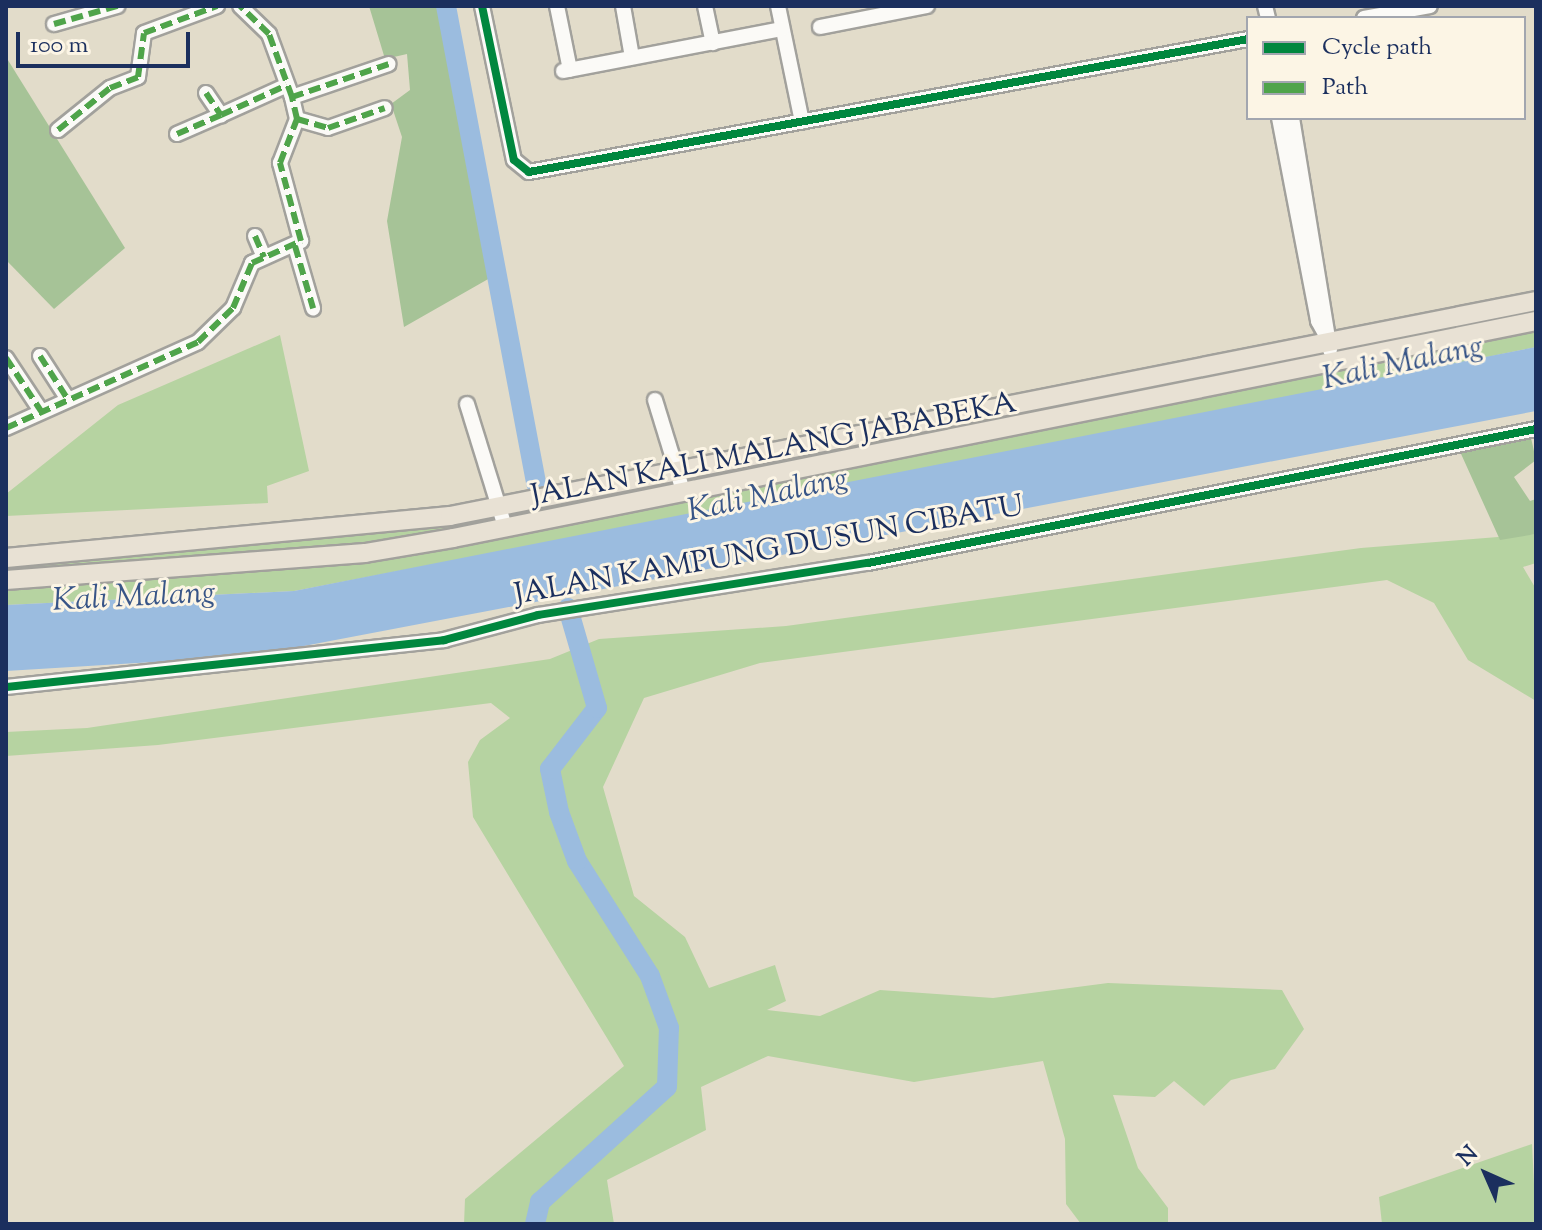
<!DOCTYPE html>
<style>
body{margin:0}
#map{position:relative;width:1542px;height:1230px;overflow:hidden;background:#e2dcca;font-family:"Sorts Mill Goudy",serif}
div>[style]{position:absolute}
.green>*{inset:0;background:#b6d3a1}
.forest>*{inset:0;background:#a6c397}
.water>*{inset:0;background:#9bbcdf}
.river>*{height:20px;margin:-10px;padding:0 10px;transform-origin:10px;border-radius:10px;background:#9bbcdf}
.roads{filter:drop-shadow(2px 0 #a2a19c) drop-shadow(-2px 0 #a2a19c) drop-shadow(0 2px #a2a19c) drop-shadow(0 -2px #a2a19c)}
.minor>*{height:14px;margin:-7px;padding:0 7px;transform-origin:7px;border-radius:7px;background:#fbfaf7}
.major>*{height:18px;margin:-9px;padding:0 9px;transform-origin:9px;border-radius:9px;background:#e8e1d4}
.quiet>*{height:6px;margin-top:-3px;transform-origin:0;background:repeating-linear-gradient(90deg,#4fa44a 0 12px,transparent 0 18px)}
.cycleway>*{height:8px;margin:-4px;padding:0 4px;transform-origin:4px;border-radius:4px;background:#00873e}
span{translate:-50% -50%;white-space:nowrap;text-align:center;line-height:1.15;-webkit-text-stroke:6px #fcf5e5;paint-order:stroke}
.street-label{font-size:30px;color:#1b2f5e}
.water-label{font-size:32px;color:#385587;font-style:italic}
.frame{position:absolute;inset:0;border:8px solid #1b2f5e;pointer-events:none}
.legend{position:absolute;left:1246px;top:16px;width:280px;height:104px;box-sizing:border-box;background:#fcf5e5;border:2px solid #a2a6af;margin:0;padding:10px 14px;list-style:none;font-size:24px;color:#1b2f5e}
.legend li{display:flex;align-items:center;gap:16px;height:40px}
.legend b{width:40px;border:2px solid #a2a6af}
.north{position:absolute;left:1446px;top:1134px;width:80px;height:80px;-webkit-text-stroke:6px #fcf5e5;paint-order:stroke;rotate:315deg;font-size:22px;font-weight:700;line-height:32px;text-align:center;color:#1b2f5e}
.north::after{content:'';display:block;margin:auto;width:28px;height:36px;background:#1b2f5e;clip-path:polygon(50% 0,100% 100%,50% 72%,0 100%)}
.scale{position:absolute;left:16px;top:32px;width:174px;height:36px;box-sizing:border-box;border:4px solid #1b2f5e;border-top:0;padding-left:10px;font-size:24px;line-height:28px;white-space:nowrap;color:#1b2f5e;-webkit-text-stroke:6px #fcf5e5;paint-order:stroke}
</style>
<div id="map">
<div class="green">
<div style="clip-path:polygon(1536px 301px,1536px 347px,1034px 450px,294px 591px,6px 605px,6px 558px,362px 529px)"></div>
<div style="clip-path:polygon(280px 335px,309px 471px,267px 486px,268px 503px,6px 516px,6px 494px,118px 405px)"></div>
<div style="clip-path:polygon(1536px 534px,1536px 563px,1523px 567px,1536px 589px,1536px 701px,1468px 660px,1434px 603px,1387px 580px,760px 663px,644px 698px,603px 787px,634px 896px,685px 937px,709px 988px,775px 965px,786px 1001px,767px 1010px,820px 1016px,880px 990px,993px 998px,1108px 983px,1282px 990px,1304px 1029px,1275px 1069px,1231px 1080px,1204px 1106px,1174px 1081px,1155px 1097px,1113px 1095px,1138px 1168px,1168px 1208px,1168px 1224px,1081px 1224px,1066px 1204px,1065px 1139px,1043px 1061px,914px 1082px,768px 1056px,701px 1087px,706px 1130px,607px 1180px,614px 1224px,464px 1224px,465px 1199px,624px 1066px,473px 817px,468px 762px,480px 740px,510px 718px,491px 703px,158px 745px,6px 756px,6px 732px,87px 728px,550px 659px,599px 639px,786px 626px,1361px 548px)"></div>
<div style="clip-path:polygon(1532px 1144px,1536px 1224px,1382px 1224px,1379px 1197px)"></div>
</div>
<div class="forest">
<div style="clip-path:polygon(369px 6px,446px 6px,497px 274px,404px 327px,387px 221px,402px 137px,391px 104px,410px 90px,407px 54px,385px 59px)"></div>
<div style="clip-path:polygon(6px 57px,125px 248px,54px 309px,6px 260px)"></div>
<div style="clip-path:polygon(1529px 429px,1536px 460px,1514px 477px,1530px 501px,1536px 499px,1536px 534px,1500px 540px,1457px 445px)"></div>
</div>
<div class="water">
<div style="clip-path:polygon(1536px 347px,1536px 411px,252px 656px,6px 671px,6px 605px,294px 591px)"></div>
</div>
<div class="river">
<div style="left:446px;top:6px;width:486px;rotate:79.3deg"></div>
<div style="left:535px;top:1224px;width:23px;rotate:-77deg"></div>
<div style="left:540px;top:1202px;width:171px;rotate:-42.2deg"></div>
<div style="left:667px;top:1087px;width:59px;rotate:-88.1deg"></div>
<div style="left:669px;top:1028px;width:55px;rotate:-110.1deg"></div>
<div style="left:650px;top:976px;width:136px;rotate:-122.4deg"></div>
<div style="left:577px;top:861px;width:52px;rotate:-110.2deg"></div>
<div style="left:559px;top:812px;width:44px;rotate:-101.8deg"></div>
<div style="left:550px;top:769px;width:77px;rotate:-52.4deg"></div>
<div style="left:597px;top:708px;width:104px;rotate:-106.2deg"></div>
</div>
<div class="roads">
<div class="minor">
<div style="left:482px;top:6px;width:157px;rotate:78.3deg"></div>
<div style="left:514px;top:160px;width:19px;rotate:39deg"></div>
<div style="left:529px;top:172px;width:731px;rotate:-10.48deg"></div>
<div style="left:557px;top:6px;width:65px;rotate:78.5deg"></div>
<div style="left:623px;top:6px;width:52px;rotate:80deg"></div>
<div style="left:705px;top:6px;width:38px;rotate:78deg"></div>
<div style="left:778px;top:6px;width:118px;rotate:78.3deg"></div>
<div style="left:1265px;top:6px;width:12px;rotate:76deg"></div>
<div style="left:1364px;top:18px;width:67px;rotate:-10.3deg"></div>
<div style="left:54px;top:24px;width:66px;rotate:-15.9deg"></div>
<div style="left:820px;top:27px;width:109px;rotate:-11.1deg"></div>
<div style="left:563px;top:71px;width:223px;rotate:-10.9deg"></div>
<div style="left:206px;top:93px;width:27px;rotate:56deg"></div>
<div style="left:221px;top:115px;width:72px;rotate:-24.4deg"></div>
<div style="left:292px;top:97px;width:102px;rotate:-18.8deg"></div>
<div style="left:1279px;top:118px;width:207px;rotate:79.1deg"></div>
<div style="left:1318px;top:321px;width:21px;rotate:61deg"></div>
<div style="left:1292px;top:118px;width:235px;rotate:80.7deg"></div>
<div style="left:297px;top:119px;width:32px;rotate:16deg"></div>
<div style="left:328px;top:128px;width:60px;rotate:-19.3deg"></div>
<div style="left:58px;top:130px;width:67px;rotate:-38.9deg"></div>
<div style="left:110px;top:88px;width:30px;rotate:-21deg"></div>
<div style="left:138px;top:77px;width:44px;rotate:-82.2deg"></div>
<div style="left:144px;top:33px;width:78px;rotate:-20.3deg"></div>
<div style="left:177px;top:134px;width:48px;rotate:-23.4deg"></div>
<div style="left:255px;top:236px;width:23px;rotate:67deg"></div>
<div style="left:295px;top:246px;width:65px;rotate:73.8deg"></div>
<div style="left:40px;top:356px;width:50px;rotate:57.3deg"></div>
<div style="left:6px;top:358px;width:64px;rotate:56.6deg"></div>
<div style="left:655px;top:400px;width:95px;rotate:72.9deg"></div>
<div style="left:467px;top:404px;width:129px;rotate:72.8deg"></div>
<div style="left:6px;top:428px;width:210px;rotate:-24.1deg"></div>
<div style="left:198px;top:342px;width:49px;rotate:-44.2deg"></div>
<div style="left:233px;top:308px;width:49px;rotate:-67.1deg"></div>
<div style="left:252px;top:263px;width:54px;rotate:-24.2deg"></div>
<div style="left:301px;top:241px;width:81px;rotate:-105.1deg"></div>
<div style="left:280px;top:163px;width:47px;rotate:-68.9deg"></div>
<div style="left:297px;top:119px;width:23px;rotate:-103deg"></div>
<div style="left:292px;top:97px;width:67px;rotate:-110.1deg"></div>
<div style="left:269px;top:34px;width:40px;rotate:-136deg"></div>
<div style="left:6px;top:687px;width:441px;rotate:-6.1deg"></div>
<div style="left:444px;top:640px;width:97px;rotate:-14.9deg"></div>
<div style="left:538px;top:615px;width:334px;rotate:-9deg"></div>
<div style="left:868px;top:563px;width:681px;rotate:-11.34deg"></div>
</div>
<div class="major">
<div style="left:6px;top:558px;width:446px;rotate:-5.4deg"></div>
<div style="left:450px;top:516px;width:1107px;rotate:-11.2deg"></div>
<div style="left:6px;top:580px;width:360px;rotate:-4.3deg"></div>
<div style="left:365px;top:553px;width:89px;rotate:-9.7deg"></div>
<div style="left:453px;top:538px;width:1105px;rotate:-11.33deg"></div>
</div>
</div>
<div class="quiet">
<div style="left:54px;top:24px;width:66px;rotate:-15.9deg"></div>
<div style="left:206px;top:93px;width:27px;rotate:56deg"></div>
<div style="left:221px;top:115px;width:72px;rotate:-24.4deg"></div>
<div style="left:292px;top:97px;width:102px;rotate:-18.8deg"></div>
<div style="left:297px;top:119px;width:32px;rotate:16deg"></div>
<div style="left:328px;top:128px;width:60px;rotate:-19.3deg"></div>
<div style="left:58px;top:130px;width:67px;rotate:-38.9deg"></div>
<div style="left:110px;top:88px;width:30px;rotate:-21deg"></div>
<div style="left:138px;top:77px;width:44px;rotate:-82.2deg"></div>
<div style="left:144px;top:33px;width:78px;rotate:-20.3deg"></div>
<div style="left:177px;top:134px;width:48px;rotate:-23.4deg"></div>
<div style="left:255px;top:236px;width:23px;rotate:67deg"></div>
<div style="left:295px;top:246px;width:65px;rotate:73.8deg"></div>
<div style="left:40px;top:356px;width:50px;rotate:57.3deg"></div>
<div style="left:6px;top:358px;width:64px;rotate:56.6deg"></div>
<div style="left:6px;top:428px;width:210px;rotate:-24.1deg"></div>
<div style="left:198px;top:342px;width:49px;rotate:-44.2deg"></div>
<div style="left:233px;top:308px;width:49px;rotate:-67.1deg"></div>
<div style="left:252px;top:263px;width:54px;rotate:-24.2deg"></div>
<div style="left:301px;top:241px;width:81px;rotate:-105.1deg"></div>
<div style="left:280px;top:163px;width:47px;rotate:-68.9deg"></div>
<div style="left:297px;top:119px;width:23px;rotate:-103deg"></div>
<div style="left:292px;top:97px;width:67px;rotate:-110.1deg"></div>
<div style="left:269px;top:34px;width:40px;rotate:-136deg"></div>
</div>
<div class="cycleway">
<div style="left:482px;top:6px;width:157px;rotate:78.3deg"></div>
<div style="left:514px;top:160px;width:19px;rotate:39deg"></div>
<div style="left:529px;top:172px;width:731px;rotate:-10.48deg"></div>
<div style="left:6px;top:687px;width:441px;rotate:-6.1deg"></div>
<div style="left:444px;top:640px;width:97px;rotate:-14.9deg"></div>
<div style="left:538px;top:615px;width:334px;rotate:-9deg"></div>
<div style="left:868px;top:563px;width:681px;rotate:-11.34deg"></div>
</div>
<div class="street-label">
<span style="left:774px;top:451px;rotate:-11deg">JALAN KALI MALANG JABABEKA</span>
<span style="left:769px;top:552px;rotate:-10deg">JALAN KAMPUNG DUSUN CIBATU</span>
</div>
<div class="water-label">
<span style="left:1403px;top:364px;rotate:-12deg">Kali Malang</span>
<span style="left:768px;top:496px;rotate:-12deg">Kali Malang</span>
<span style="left:134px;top:598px;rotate:-3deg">Kali Malang</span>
</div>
<div class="frame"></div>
<ul class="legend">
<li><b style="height:10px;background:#00873e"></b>Cycle path</li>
<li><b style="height:10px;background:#4fa44a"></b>Path</li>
</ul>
<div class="north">N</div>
<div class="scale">100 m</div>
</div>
